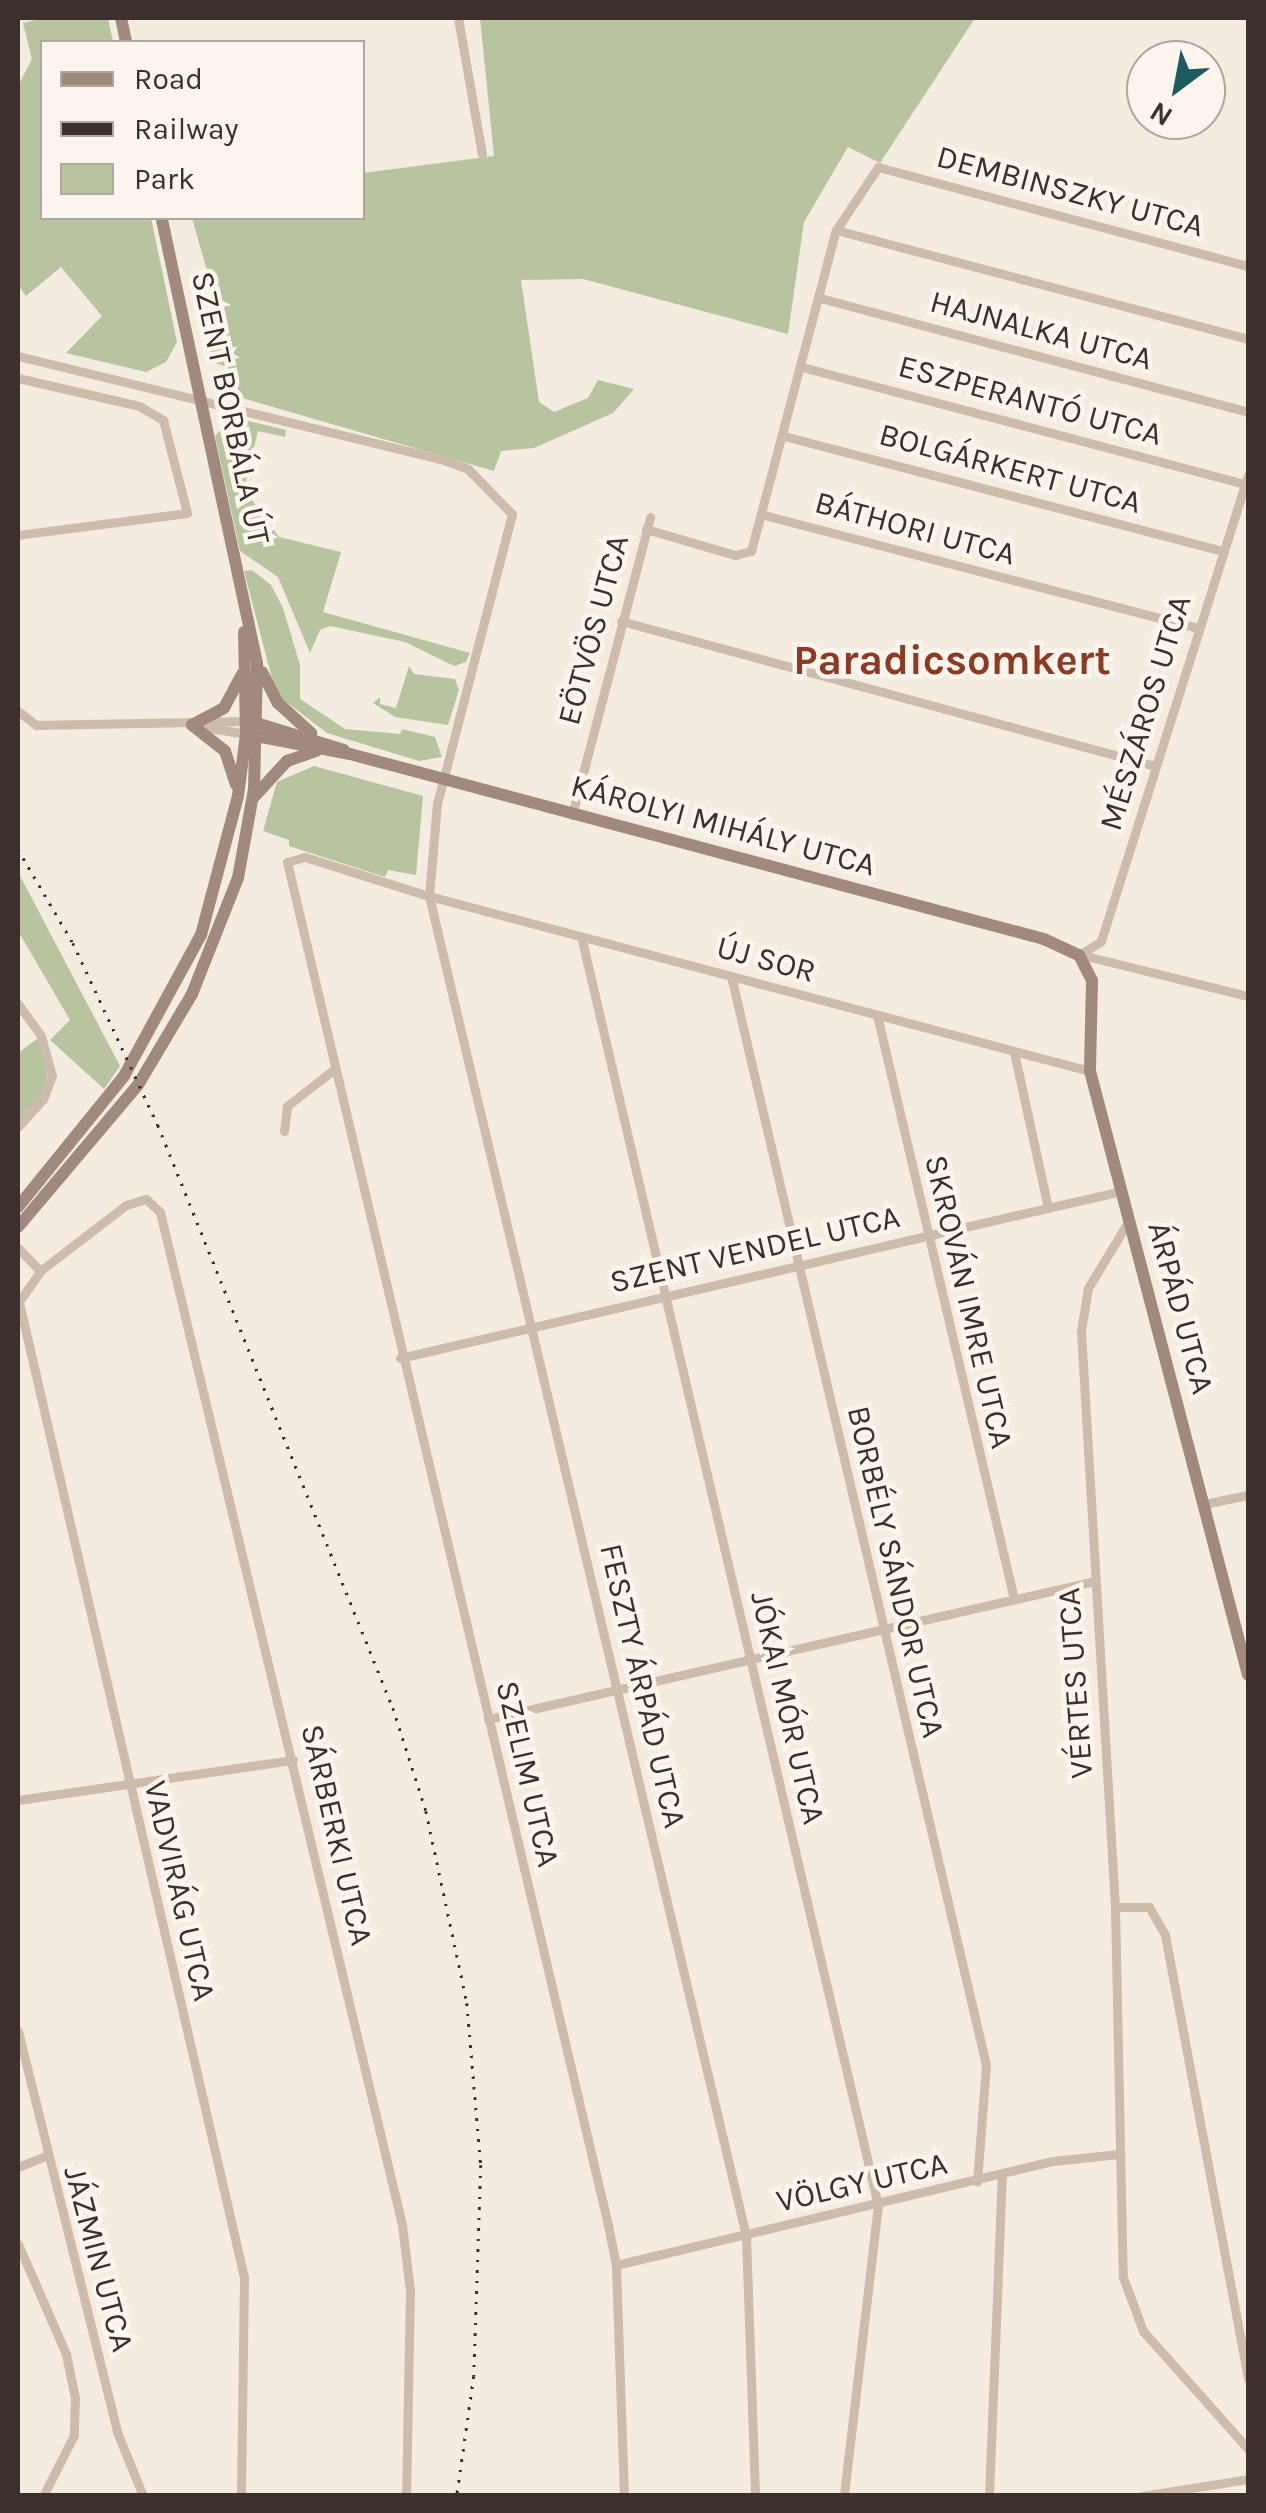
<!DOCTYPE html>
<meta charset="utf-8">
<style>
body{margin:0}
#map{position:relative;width:1266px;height:2513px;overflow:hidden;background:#f4ebe1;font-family:Karla,sans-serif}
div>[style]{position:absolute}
.green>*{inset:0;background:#b8c4a0}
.street>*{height:9px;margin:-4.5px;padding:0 4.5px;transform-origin:4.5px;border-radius:4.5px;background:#cdbbac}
.secondary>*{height:12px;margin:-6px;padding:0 6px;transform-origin:6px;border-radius:6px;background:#a18a7d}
.rail>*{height:2.5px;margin-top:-1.25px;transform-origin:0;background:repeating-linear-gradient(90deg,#3b302b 0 2.5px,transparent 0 10.5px)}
span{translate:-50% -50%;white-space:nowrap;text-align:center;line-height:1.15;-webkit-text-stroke:9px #fbf5ee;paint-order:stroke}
.street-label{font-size:32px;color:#3b302b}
.district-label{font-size:42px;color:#8c3b22;font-weight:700}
.frame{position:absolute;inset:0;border:20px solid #3b302b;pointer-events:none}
.legend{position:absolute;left:40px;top:40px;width:325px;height:180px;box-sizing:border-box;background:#fbf5ee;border:2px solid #aea6a0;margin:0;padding:12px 18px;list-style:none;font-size:30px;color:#3b302b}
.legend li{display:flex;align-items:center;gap:20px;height:50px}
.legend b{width:50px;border:2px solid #aea6a0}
.north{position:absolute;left:1126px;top:40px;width:100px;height:100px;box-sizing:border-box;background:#fbf5ee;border:2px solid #aea6a0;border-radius:50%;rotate:212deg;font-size:28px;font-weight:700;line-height:40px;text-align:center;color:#3b302b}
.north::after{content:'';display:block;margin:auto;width:35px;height:45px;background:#1f5a5e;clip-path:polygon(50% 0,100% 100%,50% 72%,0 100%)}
</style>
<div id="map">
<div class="green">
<div style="clip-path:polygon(44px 18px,108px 18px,113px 42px,42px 42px,42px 218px,151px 218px,177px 342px,166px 362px,146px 372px,66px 353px,102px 316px,61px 267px,26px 296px,18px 285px,18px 86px,32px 59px,23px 23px)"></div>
<div style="clip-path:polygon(480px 18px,975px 18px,880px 163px,848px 147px,804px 222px,788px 334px,583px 279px,521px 280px,539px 402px,554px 412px,588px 398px,598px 380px,634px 389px,613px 413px,534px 448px,501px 451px,494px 471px,242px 398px,228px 367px,215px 363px,207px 344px,219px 313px,192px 218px,362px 218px,363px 173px,494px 156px)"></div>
<div style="clip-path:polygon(233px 417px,286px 430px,285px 437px,258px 431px,244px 489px,279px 537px,341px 552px,323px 612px,470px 653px,466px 662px,454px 666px,405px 642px,330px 626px,320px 630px,310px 653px,278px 577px,240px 551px,215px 436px)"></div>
<div style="clip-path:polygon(252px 570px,271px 585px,283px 608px,300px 665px,300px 699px,345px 729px,400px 734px,402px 729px,435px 737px,442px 757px,419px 761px,327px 733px,276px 694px,244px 571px)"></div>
<div style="clip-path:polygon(409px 666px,414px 674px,455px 679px,459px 690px,448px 725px,395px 717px,373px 703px,380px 697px,380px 704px,396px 708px)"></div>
<div style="clip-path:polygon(314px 766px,423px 796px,416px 875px,388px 870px,385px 877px,289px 846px,289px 840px,263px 831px,277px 782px)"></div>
<div style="clip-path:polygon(18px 872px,120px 1066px,104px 1089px,50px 1040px,70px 1020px,18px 931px)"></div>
<div style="clip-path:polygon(41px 1036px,49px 1088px,18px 1126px,18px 1053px)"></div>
</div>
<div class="street">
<div style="left:458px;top:18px;width:138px;rotate:80deg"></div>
<div style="left:836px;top:230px;width:426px;rotate:14.8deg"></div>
<div style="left:820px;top:298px;width:443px;rotate:14.9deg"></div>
<div style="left:18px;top:356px;width:435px;rotate:13.7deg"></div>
<div style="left:441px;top:459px;width:29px;rotate:20deg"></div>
<div style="left:468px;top:469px;width:63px;rotate:45.6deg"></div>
<div style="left:512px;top:514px;width:299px;rotate:104.5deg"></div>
<div style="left:437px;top:803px;width:93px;rotate:94.9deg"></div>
<div style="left:429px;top:896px;width:1377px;rotate:76.69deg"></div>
<div style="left:746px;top:2236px;width:260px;rotate:88deg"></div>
<div style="left:802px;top:367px;width:459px;rotate:14.8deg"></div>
<div style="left:18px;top:378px;width:124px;rotate:13deg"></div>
<div style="left:139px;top:406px;width:28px;rotate:30deg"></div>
<div style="left:163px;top:420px;width:96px;rotate:75.5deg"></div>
<div style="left:187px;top:513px;width:170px;rotate:172.6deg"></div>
<div style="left:784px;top:436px;width:454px;rotate:14.7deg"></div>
<div style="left:764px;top:515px;width:448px;rotate:14.6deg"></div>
<div style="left:646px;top:529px;width:93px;rotate:16.3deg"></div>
<div style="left:735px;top:555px;width:16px;rotate:-14deg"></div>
<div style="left:751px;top:551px;width:332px;rotate:-75.2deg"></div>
<div style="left:836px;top:230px;width:76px;rotate:-56.3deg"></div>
<div style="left:878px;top:167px;width:383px;rotate:15deg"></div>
<div style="left:621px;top:621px;width:553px;rotate:15.19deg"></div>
<div style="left:18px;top:711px;width:23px;rotate:38deg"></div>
<div style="left:36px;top:725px;width:210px;rotate:-1.1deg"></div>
<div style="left:209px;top:728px;width:37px;rotate:9deg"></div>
<div style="left:572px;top:815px;width:308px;rotate:-75.3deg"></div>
<div style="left:581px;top:936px;width:1303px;rotate:76.83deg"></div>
<div style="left:878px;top:2205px;width:293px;rotate:96.7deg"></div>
<div style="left:1079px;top:955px;width:26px;rotate:-32deg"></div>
<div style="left:1101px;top:941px;width:488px;rotate:-72.5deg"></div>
<div style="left:1082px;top:955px;width:171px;rotate:13.9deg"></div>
<div style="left:731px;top:976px;width:1118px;rotate:76.82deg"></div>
<div style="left:986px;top:2065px;width:117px;rotate:94.4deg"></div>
<div style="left:18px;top:1004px;width:39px;rotate:54deg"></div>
<div style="left:41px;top:1036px;width:41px;rotate:74.6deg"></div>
<div style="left:52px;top:1076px;width:25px;rotate:111deg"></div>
<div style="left:43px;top:1099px;width:38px;rotate:132deg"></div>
<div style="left:877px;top:1015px;width:600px;rotate:76.8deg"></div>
<div style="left:1014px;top:1052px;width:160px;rotate:77.7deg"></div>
<div style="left:284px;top:1131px;width:25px;rotate:-83deg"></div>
<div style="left:287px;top:1106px;width:57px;rotate:-37.9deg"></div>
<div style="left:1128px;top:1222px;width:77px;rotate:121.2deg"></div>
<div style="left:1088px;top:1288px;width:44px;rotate:99.2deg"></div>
<div style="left:1081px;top:1331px;width:577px;rotate:86.62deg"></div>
<div style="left:1115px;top:1907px;width:370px;rotate:88.8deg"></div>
<div style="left:1123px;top:2277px;width:58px;rotate:69.7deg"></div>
<div style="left:1143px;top:2331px;width:158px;rotate:48.3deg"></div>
<div style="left:18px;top:1248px;width:32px;rotate:46deg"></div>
<div style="left:19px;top:1302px;width:1001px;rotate:77.01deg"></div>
<div style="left:244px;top:2277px;width:219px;rotate:90.8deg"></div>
<div style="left:18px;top:1303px;width:39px;rotate:-55deg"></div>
<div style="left:40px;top:1271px;width:108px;rotate:-37.5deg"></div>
<div style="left:126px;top:1205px;width:21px;rotate:-17deg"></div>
<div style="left:146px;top:1199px;width:19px;rotate:43deg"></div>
<div style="left:160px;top:1212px;width:1042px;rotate:76.56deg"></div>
<div style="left:402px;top:2225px;width:65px;rotate:83deg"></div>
<div style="left:410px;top:2290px;width:206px;rotate:91.1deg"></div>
<div style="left:400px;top:1358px;width:740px;rotate:-13.04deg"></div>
<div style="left:1204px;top:1504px;width:45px;rotate:-11.6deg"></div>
<div style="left:488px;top:1719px;width:622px;rotate:-12.81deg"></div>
<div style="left:18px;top:1800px;width:278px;rotate:-8.3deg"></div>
<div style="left:1115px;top:1907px;width:34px"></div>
<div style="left:1149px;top:1907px;width:32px;rotate:60deg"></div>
<div style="left:1165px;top:1935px;width:452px;rotate:79.4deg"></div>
<div style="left:18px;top:2031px;width:413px;rotate:76.1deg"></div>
<div style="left:117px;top:2432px;width:69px;rotate:67.9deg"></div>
<div style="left:18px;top:2167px;width:29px;rotate:-22deg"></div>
<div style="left:18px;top:2244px;width:120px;rotate:66.4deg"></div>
<div style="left:66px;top:2354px;width:45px;rotate:78.4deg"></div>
<div style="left:75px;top:2398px;width:37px;rotate:92deg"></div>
<div style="left:74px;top:2435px;width:68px;rotate:116.9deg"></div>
<div style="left:616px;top:2265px;width:449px;rotate:-13.4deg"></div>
<div style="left:1053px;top:2161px;width:66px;rotate:-6.1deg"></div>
<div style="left:624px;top:2496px;width:231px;rotate:-92deg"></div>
<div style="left:616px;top:2265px;width:41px;rotate:-101.3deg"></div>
<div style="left:608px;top:2225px;width:1400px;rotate:-103.25deg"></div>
<div style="left:287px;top:862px;width:19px;rotate:-16deg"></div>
<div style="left:305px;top:857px;width:130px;rotate:17.5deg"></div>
<div style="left:429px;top:896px;width:684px;rotate:14.83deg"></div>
<div style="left:989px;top:2496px;width:319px;rotate:-87.7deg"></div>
<div style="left:1142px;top:2496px;width:107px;rotate:-9.1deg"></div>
</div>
<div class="secondary">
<div style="left:121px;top:18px;width:25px;rotate:78deg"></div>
<div style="left:262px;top:672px;width:35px;rotate:63deg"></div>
<div style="left:278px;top:703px;width:45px;rotate:42.3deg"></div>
<div style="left:253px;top:722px;width:95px;rotate:17.1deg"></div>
<div style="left:192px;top:725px;width:42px;rotate:38.2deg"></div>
<div style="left:225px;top:751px;width:35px;rotate:72deg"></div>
<div style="left:192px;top:725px;width:36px;rotate:-28deg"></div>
<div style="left:224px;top:708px;width:38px;rotate:-62deg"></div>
<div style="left:246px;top:734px;width:106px;rotate:10.9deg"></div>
<div style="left:350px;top:754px;width:718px;rotate:14.93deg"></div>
<div style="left:1044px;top:939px;width:38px;rotate:25deg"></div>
<div style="left:1079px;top:955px;width:29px;rotate:63deg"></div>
<div style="left:1092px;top:981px;width:90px;rotate:91.3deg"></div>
<div style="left:1090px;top:1071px;width:624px;rotate:75.34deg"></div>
<div style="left:254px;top:797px;width:49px;rotate:-47.5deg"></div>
<div style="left:287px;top:761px;width:31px;rotate:-19deg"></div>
<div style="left:18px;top:1207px;width:169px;rotate:-51deg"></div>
<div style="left:124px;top:1076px;width:161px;rotate:-61.4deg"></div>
<div style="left:201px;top:935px;width:144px;rotate:-75.1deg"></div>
<div style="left:238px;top:796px;width:63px;rotate:-82.6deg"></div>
<div style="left:246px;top:734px;width:102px;rotate:-91.1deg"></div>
<div style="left:18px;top:1227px;width:186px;rotate:-49.8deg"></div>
<div style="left:138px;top:1085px;width:106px;rotate:-59.3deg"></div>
<div style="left:192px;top:994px;width:125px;rotate:-68.4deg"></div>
<div style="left:238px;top:878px;width:90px;rotate:-79.8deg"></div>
<div style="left:254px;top:789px;width:126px;rotate:-88.6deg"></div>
<div style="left:257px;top:663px;width:455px;rotate:-102.1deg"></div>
</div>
<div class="rail">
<div style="left:18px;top:849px;width:109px;rotate:59.7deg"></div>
<div style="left:73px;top:943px;width:201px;rotate:65deg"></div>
<div style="left:158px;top:1125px;width:629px;rotate:68.05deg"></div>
<div style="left:393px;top:1708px;width:108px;rotate:72.2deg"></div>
<div style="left:426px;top:1811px;width:196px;rotate:77.9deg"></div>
<div style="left:467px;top:2003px;width:163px;rotate:85.1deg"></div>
<div style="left:481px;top:2165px;width:211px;rotate:91.9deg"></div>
<div style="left:474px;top:2376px;width:121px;rotate:98.1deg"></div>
</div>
<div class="street-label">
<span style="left:1070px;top:192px;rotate:15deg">DEMBINSZKY UTCA</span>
<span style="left:1041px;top:331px;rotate:15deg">HAJNALKA UTCA</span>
<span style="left:1030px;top:401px;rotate:15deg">ESZPERANTÓ UTCA</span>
<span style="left:230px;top:408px;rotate:78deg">SZENT BORBÁLA ÚT</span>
<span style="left:1010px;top:469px;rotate:15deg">BOLGÁRKERT UTCA</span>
<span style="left:915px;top:529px;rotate:15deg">BÁTHORI UTCA</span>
<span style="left:594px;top:630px;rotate:-75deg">EÖTVÖS UTCA</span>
<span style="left:1146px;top:713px;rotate:-73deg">MÉSZÁROS UTCA</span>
<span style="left:723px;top:826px;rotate:15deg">KÁROLYI MIHÁLY UTCA</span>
<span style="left:766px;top:960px;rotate:15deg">ÚJ SOR</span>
<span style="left:755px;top:1250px;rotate:-13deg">SZENT VENDEL UTCA</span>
<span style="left:968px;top:1302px;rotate:77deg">SKROVÁN IMRE UTCA</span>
<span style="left:1180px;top:1308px;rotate:75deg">ÁRPÁD UTCA</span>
<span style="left:895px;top:1572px;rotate:77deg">BORBÉLY SÁNDOR UTCA</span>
<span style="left:1076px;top:1683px;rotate:-94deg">VÉRTES UTCA</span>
<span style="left:642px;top:1686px;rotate:77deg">FESZTY ÁRPÁD UTCA</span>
<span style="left:787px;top:1708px;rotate:77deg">JÓKAI MÓR UTCA</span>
<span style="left:527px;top:1774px;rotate:77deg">SZELIM UTCA</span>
<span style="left:336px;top:1835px;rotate:77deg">SÁRBERKI UTCA</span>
<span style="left:179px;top:1891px;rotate:77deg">VADVIRÁG UTCA</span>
<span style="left:862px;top:2183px;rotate:-13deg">VÖLGY UTCA</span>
<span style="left:98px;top:2259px;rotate:75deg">JÁZMIN UTCA</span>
</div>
<div class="district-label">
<span style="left:952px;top:660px">Paradicsomkert</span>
</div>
<div class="frame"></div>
<ul class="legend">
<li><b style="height:12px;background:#a18a7d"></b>Road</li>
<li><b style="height:12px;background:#3b302b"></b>Railway</li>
<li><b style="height:28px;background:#b8c4a0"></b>Park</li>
</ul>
<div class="north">N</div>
</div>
